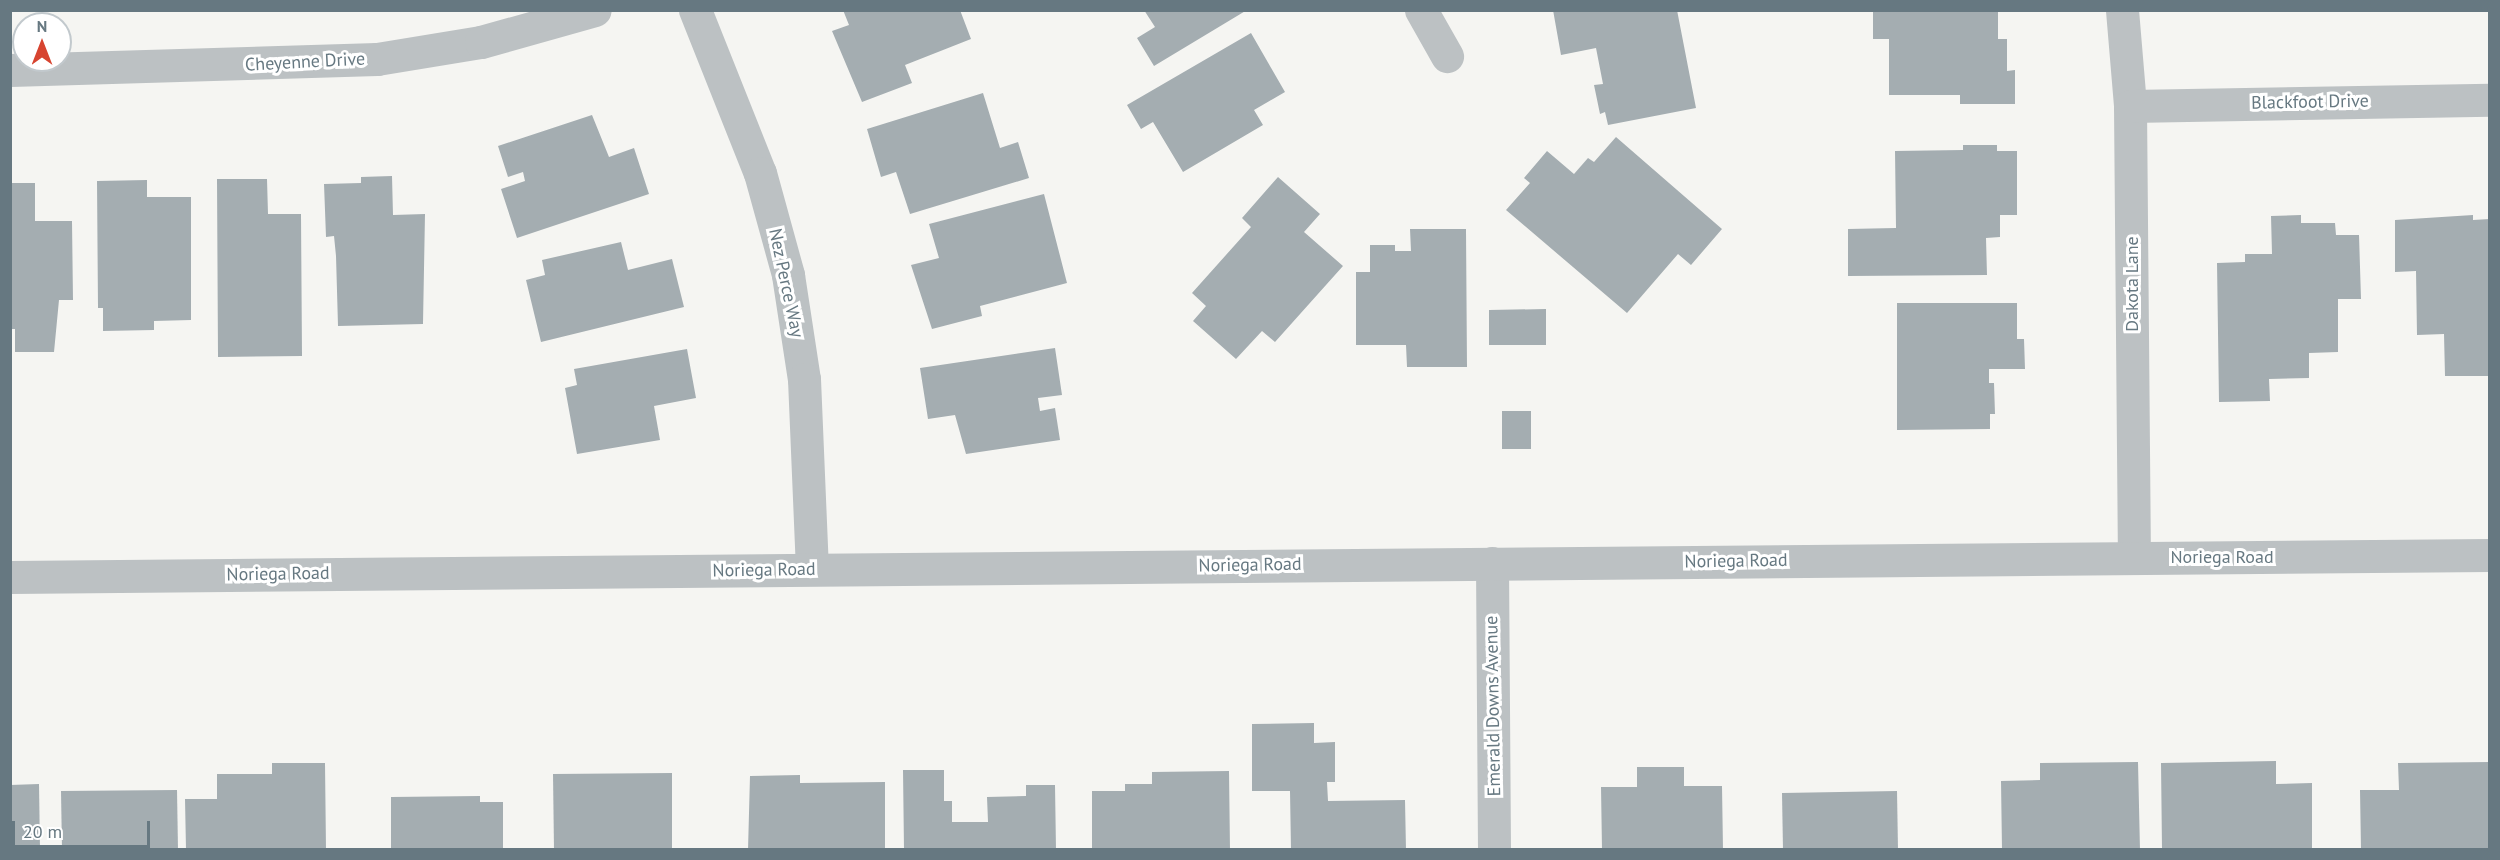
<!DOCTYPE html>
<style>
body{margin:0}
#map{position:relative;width:2500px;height:860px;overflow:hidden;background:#f5f5f2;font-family:"PT Sans",sans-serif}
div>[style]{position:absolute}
.building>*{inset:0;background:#a4adb1}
.minor>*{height:33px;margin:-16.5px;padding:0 16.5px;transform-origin:16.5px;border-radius:16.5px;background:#bcc1c3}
span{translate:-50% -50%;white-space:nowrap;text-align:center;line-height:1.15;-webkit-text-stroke:6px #fff;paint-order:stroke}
.street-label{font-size:18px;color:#667881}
.frame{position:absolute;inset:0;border:12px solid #667881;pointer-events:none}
.north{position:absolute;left:12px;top:12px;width:60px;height:60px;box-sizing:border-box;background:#fff;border:2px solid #c2c9cd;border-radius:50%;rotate:0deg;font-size:16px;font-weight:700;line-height:24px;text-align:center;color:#667881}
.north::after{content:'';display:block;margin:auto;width:21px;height:27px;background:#d74430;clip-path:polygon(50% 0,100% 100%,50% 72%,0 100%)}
.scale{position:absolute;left:12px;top:821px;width:138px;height:27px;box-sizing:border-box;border:3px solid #667881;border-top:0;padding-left:8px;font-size:18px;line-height:21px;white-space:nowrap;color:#667881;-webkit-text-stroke:4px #fff;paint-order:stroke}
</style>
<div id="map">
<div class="building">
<div style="clip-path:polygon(843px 10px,960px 10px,971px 39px,905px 65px,912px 83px,862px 102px,832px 31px,849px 25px)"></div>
<div style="clip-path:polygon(1144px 10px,1247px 10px,1154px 66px,1137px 38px,1155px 27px)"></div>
<div style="clip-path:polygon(1553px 10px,1677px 10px,1696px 108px,1608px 125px,1605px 112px,1600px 114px,1594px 85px,1603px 84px,1596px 48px,1561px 55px)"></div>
<div style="clip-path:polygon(1873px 10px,1998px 10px,1998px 39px,2007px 39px,2007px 71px,2015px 70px,2015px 104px,1960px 104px,1960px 95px,1889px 95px,1889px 39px,1873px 39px)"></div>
<div style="clip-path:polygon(1251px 33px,1285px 92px,1254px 110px,1263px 125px,1183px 172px,1153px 122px,1141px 129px,1127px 105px)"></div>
<div style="clip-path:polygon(983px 93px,1000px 148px,1018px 142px,1029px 178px,910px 214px,896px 172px,881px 177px,867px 129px)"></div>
<div style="clip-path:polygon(592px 115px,609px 157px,634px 148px,649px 194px,517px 238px,501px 189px,525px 181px,523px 172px,508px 177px,498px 146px)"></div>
<div style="clip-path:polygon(1616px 137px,1722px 229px,1691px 265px,1678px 254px,1627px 313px,1506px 210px,1530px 183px,1524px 178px,1547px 151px,1574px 174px,1588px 158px,1594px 162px)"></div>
<div style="clip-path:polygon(1963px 145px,1997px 145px,1997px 151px,2017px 151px,2017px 215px,2000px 215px,2000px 237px,1986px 238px,1987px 275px,1848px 276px,1848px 229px,1896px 228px,1895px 151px,1963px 150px)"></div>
<div style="clip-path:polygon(392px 176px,393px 215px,425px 214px,423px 324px,338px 326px,336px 256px,334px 236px,326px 237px,324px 184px,361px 183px,361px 177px)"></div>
<div style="clip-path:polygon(1278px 177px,1320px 214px,1304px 232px,1343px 266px,1275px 342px,1262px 331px,1236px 359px,1193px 321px,1206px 306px,1192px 293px,1251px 227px,1242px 218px)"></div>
<div style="clip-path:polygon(217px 179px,267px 179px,268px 214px,301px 214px,302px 356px,218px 357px)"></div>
<div style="clip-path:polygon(147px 180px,147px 197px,191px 197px,191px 320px,154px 321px,154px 330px,103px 331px,103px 308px,98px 308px,97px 181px)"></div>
<div style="clip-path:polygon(10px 183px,35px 183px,35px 221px,72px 221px,73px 300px,59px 300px,54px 352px,15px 352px,15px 329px,10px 329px)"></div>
<div style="clip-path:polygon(1044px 194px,1067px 283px,980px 306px,982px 316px,932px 329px,911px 265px,939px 258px,929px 224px)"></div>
<div style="clip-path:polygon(2301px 215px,2301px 223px,2335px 223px,2336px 235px,2359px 235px,2361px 299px,2338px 299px,2338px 352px,2309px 353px,2309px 378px,2269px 379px,2270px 401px,2219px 402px,2217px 263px,2245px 262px,2245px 254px,2272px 254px,2271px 216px)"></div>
<div style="clip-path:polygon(2473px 215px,2473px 220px,2490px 219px,2490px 376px,2445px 376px,2444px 334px,2417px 335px,2416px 271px,2395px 272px,2395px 220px)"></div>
<div style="clip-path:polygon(1410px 229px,1466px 229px,1467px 367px,1407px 367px,1406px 345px,1356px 345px,1356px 272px,1370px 272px,1370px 245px,1395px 245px,1395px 251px,1411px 251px)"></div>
<div style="clip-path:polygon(621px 242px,628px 270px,672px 259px,684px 307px,541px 342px,526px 280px,545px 275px,542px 260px)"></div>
<div style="clip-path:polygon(1897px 303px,2017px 303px,2017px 339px,2024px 339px,2025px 369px,1989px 369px,1989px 383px,1994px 383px,1995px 414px,1990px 414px,1990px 429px,1897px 430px)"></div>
<div style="clip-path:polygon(1546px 309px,1546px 345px,1489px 345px,1489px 310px)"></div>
<div style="clip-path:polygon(1055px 348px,1062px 395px,1038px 398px,1040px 411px,1055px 408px,1060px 440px,966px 454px,955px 415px,928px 419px,920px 368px)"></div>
<div style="clip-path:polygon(687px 349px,696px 398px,654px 406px,660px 440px,577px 454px,565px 388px,577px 385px,574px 369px)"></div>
<div style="clip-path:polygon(1502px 411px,1531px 411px,1531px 449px,1502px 449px)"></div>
<div style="clip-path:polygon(1314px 723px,1314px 743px,1335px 742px,1335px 782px,1327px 782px,1328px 801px,1405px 800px,1406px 850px,1291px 850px,1290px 791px,1252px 791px,1252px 724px)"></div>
<div style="clip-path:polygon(2276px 761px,2276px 784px,2312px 783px,2312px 850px,2162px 850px,2161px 763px)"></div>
<div style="clip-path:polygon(2138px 762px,2140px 850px,2002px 850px,2001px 781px,2040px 780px,2040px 763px)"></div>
<div style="clip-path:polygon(2490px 762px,2490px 850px,2361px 850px,2360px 790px,2399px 790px,2398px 763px)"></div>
<div style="clip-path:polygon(272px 763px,325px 763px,326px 850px,186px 850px,185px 799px,217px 799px,217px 774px,272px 774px)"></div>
<div style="clip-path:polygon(1637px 767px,1684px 767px,1684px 786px,1722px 786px,1723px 850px,1602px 850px,1601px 787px,1637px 787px)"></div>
<div style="clip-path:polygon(903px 770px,944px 770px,944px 801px,952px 801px,952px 822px,988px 822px,987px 797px,1026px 796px,1026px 785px,1055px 785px,1056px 850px,904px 850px)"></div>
<div style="clip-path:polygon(1229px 771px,1230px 850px,1092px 850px,1092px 791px,1125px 791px,1125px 784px,1152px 784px,1152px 772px)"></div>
<div style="clip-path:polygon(672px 773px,672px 850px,554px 850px,553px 774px)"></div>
<div style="clip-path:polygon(800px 775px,800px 783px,885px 782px,885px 850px,748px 850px,750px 776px)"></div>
<div style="clip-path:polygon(39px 784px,40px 850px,10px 850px,10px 785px)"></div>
<div style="clip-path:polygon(177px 790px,178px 850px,62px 850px,61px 791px)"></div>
<div style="clip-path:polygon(1897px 791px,1898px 850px,1783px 850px,1782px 793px)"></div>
<div style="clip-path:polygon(480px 796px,480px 802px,503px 802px,503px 850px,391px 850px,391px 797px)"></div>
</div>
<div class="minor">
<div style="left:695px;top:10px;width:175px;rotate:68.3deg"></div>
<div style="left:760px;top:173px;width:106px;rotate:74.6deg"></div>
<div style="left:788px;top:275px;width:105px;rotate:81.3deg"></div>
<div style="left:804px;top:379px;width:190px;rotate:87.6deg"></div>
<div style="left:1421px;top:10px;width:53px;rotate:60.5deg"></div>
<div style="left:2122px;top:10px;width:96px;rotate:85.2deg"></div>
<div style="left:2130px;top:106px;width:451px;rotate:89.5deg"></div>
<div style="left:10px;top:70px;width:367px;rotate:-1.7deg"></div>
<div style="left:377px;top:59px;width:105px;rotate:-9.3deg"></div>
<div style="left:481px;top:42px;width:118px;rotate:-15.7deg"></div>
<div style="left:2130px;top:106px;width:360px;rotate:-1deg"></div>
<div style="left:1492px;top:563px;width:287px;rotate:89.6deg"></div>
<div style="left:10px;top:577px;width:2480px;rotate:-0.51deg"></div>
</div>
<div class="street-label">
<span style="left:305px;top:62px;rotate:-3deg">Cheyenne Drive</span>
<span style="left:2310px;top:102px;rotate:-1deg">Blackfoot Drive</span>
<span style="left:786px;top:283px;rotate:78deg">Nez Perce Way</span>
<span style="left:2132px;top:284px;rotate:-90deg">Dakota Lane</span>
<span style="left:2222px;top:557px">Noriega Road</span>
<span style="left:1736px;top:561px;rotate:-1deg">Noriega Road</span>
<span style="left:1250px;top:565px;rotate:-1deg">Noriega Road</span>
<span style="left:764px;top:570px;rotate:-1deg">Noriega Road</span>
<span style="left:278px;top:574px;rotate:-1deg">Noriega Road</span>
<span style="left:1493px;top:706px;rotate:-91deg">Emerald Downs Avenue</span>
</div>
<div class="frame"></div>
<div class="north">N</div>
<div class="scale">20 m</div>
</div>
